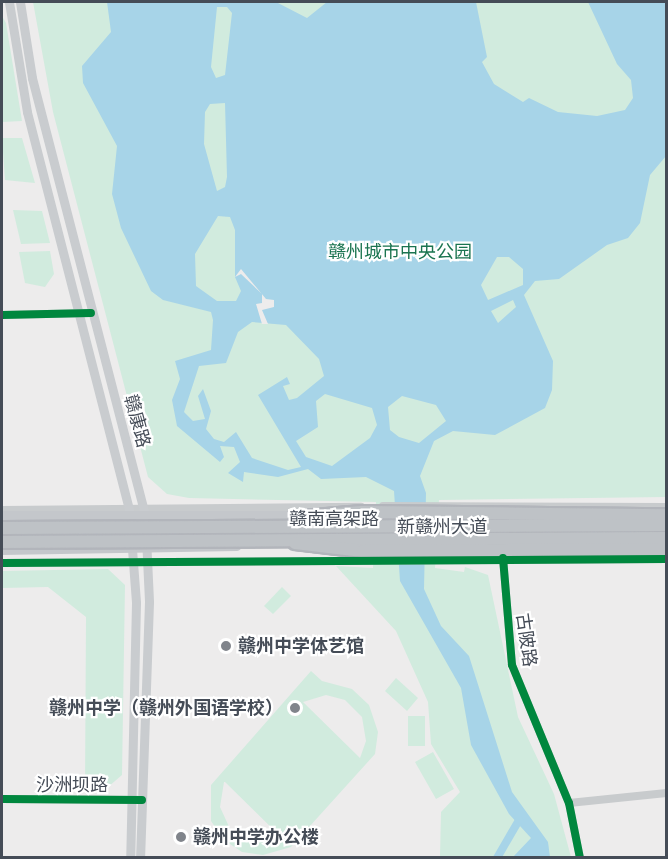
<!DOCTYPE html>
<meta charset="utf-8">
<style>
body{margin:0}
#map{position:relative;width:668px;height:859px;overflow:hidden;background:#edecec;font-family:"Archivo Narrow","Noto Sans SC",sans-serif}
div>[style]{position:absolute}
.green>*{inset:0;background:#d1ebde}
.water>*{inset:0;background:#a7d4e8}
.pier>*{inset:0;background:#edecec}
.canal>*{height:8px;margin:-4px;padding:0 4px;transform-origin:4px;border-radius:4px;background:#a7d4e8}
.tertiary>*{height:8px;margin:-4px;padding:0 4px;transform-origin:4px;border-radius:4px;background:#c8cbcd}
.secondary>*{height:9px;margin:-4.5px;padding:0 4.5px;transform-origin:4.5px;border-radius:4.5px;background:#c9cccf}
.primary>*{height:10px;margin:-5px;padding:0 5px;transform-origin:5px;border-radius:5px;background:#c4c7cb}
.bridges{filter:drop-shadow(2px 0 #b2b5bb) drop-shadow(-2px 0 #b2b5bb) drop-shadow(0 2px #b2b5bb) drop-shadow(0 -2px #b2b5bb)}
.trunk-bridge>*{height:12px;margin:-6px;padding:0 6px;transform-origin:6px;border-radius:6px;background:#bec2c6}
.cycleway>*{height:8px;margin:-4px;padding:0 4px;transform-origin:4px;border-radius:4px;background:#00873e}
.dots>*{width:16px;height:16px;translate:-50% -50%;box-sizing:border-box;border:3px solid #fff;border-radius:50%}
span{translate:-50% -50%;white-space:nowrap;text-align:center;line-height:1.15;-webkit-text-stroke:4.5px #fff;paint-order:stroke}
.park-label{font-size:18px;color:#1a7450}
.street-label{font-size:18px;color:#454c57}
.poi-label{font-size:18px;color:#454c57;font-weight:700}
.left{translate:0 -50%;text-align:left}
.right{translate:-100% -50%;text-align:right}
.frame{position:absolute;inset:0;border:3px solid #454c57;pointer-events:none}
</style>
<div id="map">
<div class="green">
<div style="clip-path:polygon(33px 2px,666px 2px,666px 497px,439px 500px,435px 568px,464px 572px,465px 567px,488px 575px,518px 717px,554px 794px,571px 857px,440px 857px,441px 812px,460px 792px,431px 744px,428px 702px,396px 631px,336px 566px,373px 568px,376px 502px,189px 498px,167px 494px,148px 477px,53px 112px)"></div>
<div style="clip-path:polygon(2px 16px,6px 23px,22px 121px,2px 122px)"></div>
<div style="clip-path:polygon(2px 138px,22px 138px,35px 183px,5px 180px)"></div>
<div style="clip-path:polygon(13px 210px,42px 211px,50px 243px,21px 244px)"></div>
<div style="clip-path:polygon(50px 251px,54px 274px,45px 287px,25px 283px,19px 252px)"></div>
<div style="clip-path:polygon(108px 569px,125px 585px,122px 775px,108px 787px,85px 789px,86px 617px,48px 587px,2px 588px,2px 571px)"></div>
<div style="clip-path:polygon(282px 587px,291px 596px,273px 614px,264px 606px)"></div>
<div style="clip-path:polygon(evenodd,311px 671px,322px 681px,352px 689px,369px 705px,378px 732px,375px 754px,291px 847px,263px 855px,242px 852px,224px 840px,211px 821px,211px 785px,311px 671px,326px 695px,345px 700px,362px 717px,366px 741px,360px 758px,303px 702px,326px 695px,311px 671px,224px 782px,225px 782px,282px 838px,256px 843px,231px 831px,220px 807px,224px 782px)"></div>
<div style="clip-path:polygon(396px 678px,418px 698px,407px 711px,385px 691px)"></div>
<div style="clip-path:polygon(408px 716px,425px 716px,425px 746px,408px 746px)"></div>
<div style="clip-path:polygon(433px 752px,454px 789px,436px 799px,415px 762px)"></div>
</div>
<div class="water">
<div style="clip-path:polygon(evenodd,107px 2px,276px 2px,307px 18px,327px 2px,476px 2px,487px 57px,482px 62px,494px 84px,523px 102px,529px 98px,558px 112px,597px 116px,625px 110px,633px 98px,631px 80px,617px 64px,588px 2px,666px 2px,666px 156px,650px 175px,640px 223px,628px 238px,607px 245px,559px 279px,535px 281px,524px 295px,553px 361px,552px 390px,545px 408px,495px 435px,453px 431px,434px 441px,420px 476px,426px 493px,424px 589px,441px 626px,469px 656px,512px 792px,548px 842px,550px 857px,513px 857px,531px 838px,509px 814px,471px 745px,461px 688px,400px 581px,394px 491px,366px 477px,321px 479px,308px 469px,278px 477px,244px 472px,243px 482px,228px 473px,240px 462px,234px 447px,220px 446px,224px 457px,220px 462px,177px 426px,172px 400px,180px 379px,175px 361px,211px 350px,213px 320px,211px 312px,163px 300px,151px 291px,121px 228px,112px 194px,117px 146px,83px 83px,82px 66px,111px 32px,107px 2px,217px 7px,227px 7px,232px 13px,225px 75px,216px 78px,211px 67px,217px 7px,107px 2px,225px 103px,227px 177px,225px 187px,217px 191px,204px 144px,205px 112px,210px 104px,225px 103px,107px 2px,218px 216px,230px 217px,235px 230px,235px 277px,241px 291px,236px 301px,217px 301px,196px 286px,195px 254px,218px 216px,107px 2px,497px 257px,509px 257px,523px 269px,523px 285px,488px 300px,481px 285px,497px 257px,107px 2px,513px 300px,516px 307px,498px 323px,491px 311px,513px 300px,107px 2px,252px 322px,286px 325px,319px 359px,324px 376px,297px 398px,289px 400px,283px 386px,290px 384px,287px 377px,258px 395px,301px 467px,288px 470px,252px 458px,236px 432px,224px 442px,214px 439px,206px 429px,211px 411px,203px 389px,198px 396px,205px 419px,193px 421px,184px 412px,199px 366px,226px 363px,238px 332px,252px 322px,107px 2px,325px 394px,372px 408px,377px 425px,370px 438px,332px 466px,306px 457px,296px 441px,318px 427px,316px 401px,325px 394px,107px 2px,402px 396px,436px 405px,446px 421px,419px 443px,399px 437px,390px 430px,388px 407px,402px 396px)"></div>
</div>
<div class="pier">
<div style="clip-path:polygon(241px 269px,266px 299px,274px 300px,274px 307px,262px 310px,268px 324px,262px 324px,256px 304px,262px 303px,262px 294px,241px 274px,235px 277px)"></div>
</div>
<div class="canal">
<div style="left:497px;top:858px;width:44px;rotate:-59.9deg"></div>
</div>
<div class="tertiary">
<div style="left:2px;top:315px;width:89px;rotate:-1.3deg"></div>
<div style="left:383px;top:506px;width:283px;rotate:0.2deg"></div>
<div style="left:2px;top:510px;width:359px;rotate:-0.5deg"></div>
<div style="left:503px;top:558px;width:107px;rotate:85.2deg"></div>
<div style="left:512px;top:665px;width:149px;rotate:67.6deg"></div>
<div style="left:569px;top:803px;width:56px;rotate:78.7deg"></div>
<div style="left:2px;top:563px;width:664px;rotate:-0.35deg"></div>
<div style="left:2px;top:799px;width:140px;rotate:0.4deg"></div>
<div style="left:569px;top:803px;width:98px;rotate:-5.9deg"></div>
</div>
<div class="secondary">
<div style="left:9px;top:2px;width:111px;rotate:80.7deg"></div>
<div style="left:27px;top:112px;width:410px;rotate:75.6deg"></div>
<div style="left:129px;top:509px;width:94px;rotate:85.7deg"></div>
<div style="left:136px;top:603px;width:255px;rotate:91.3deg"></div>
<div style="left:20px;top:2px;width:77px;rotate:81deg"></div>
<div style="left:32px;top:78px;width:452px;rotate:75.5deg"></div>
<div style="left:145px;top:516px;width:86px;rotate:87.3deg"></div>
<div style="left:149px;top:602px;width:256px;rotate:92deg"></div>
</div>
<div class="primary">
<div style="left:2px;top:516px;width:307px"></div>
<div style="left:2px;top:550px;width:235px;rotate:-1deg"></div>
</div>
<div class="bridges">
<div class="trunk-bridge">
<div style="left:302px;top:517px;width:60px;rotate:-4.8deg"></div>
<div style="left:362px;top:512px;width:304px;rotate:0.6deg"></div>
<div style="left:2px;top:528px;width:664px;rotate:-0.26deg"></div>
<div style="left:2px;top:542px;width:664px;rotate:-0.35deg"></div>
<div style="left:295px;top:543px;width:68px;rotate:6.7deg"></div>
<div style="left:363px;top:551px;width:303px;rotate:-0.4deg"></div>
</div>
</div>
<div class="cycleway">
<div style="left:2px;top:315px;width:89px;rotate:-1.3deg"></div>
<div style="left:503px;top:558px;width:107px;rotate:85.2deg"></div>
<div style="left:512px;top:665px;width:149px;rotate:67.6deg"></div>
<div style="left:569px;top:803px;width:56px;rotate:78.7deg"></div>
<div style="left:2px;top:563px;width:664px;rotate:-0.35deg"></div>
<div style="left:2px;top:799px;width:140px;rotate:0.4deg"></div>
</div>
<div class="dots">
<div style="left:226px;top:646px;background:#80848b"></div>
<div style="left:295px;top:708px;background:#80848b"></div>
<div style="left:181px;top:837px;background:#80848b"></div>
</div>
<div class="park-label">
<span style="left:400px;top:252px">赣州城市中央公园</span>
</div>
<div class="street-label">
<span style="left:137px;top:421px;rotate:75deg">赣康路</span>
<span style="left:334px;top:519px">赣南高架路</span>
<span style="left:442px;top:527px">新赣州大道</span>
<span style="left:526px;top:640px;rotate:82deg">古陂路</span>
<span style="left:72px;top:785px">沙洲坝路</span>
</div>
<div class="poi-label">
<span class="left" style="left:238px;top:646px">赣州中学体艺馆</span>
<span class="right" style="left:283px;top:708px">赣州中学（赣州外国语学校）</span>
<span class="left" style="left:193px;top:837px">赣州中学办公楼</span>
</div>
<div class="frame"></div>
</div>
